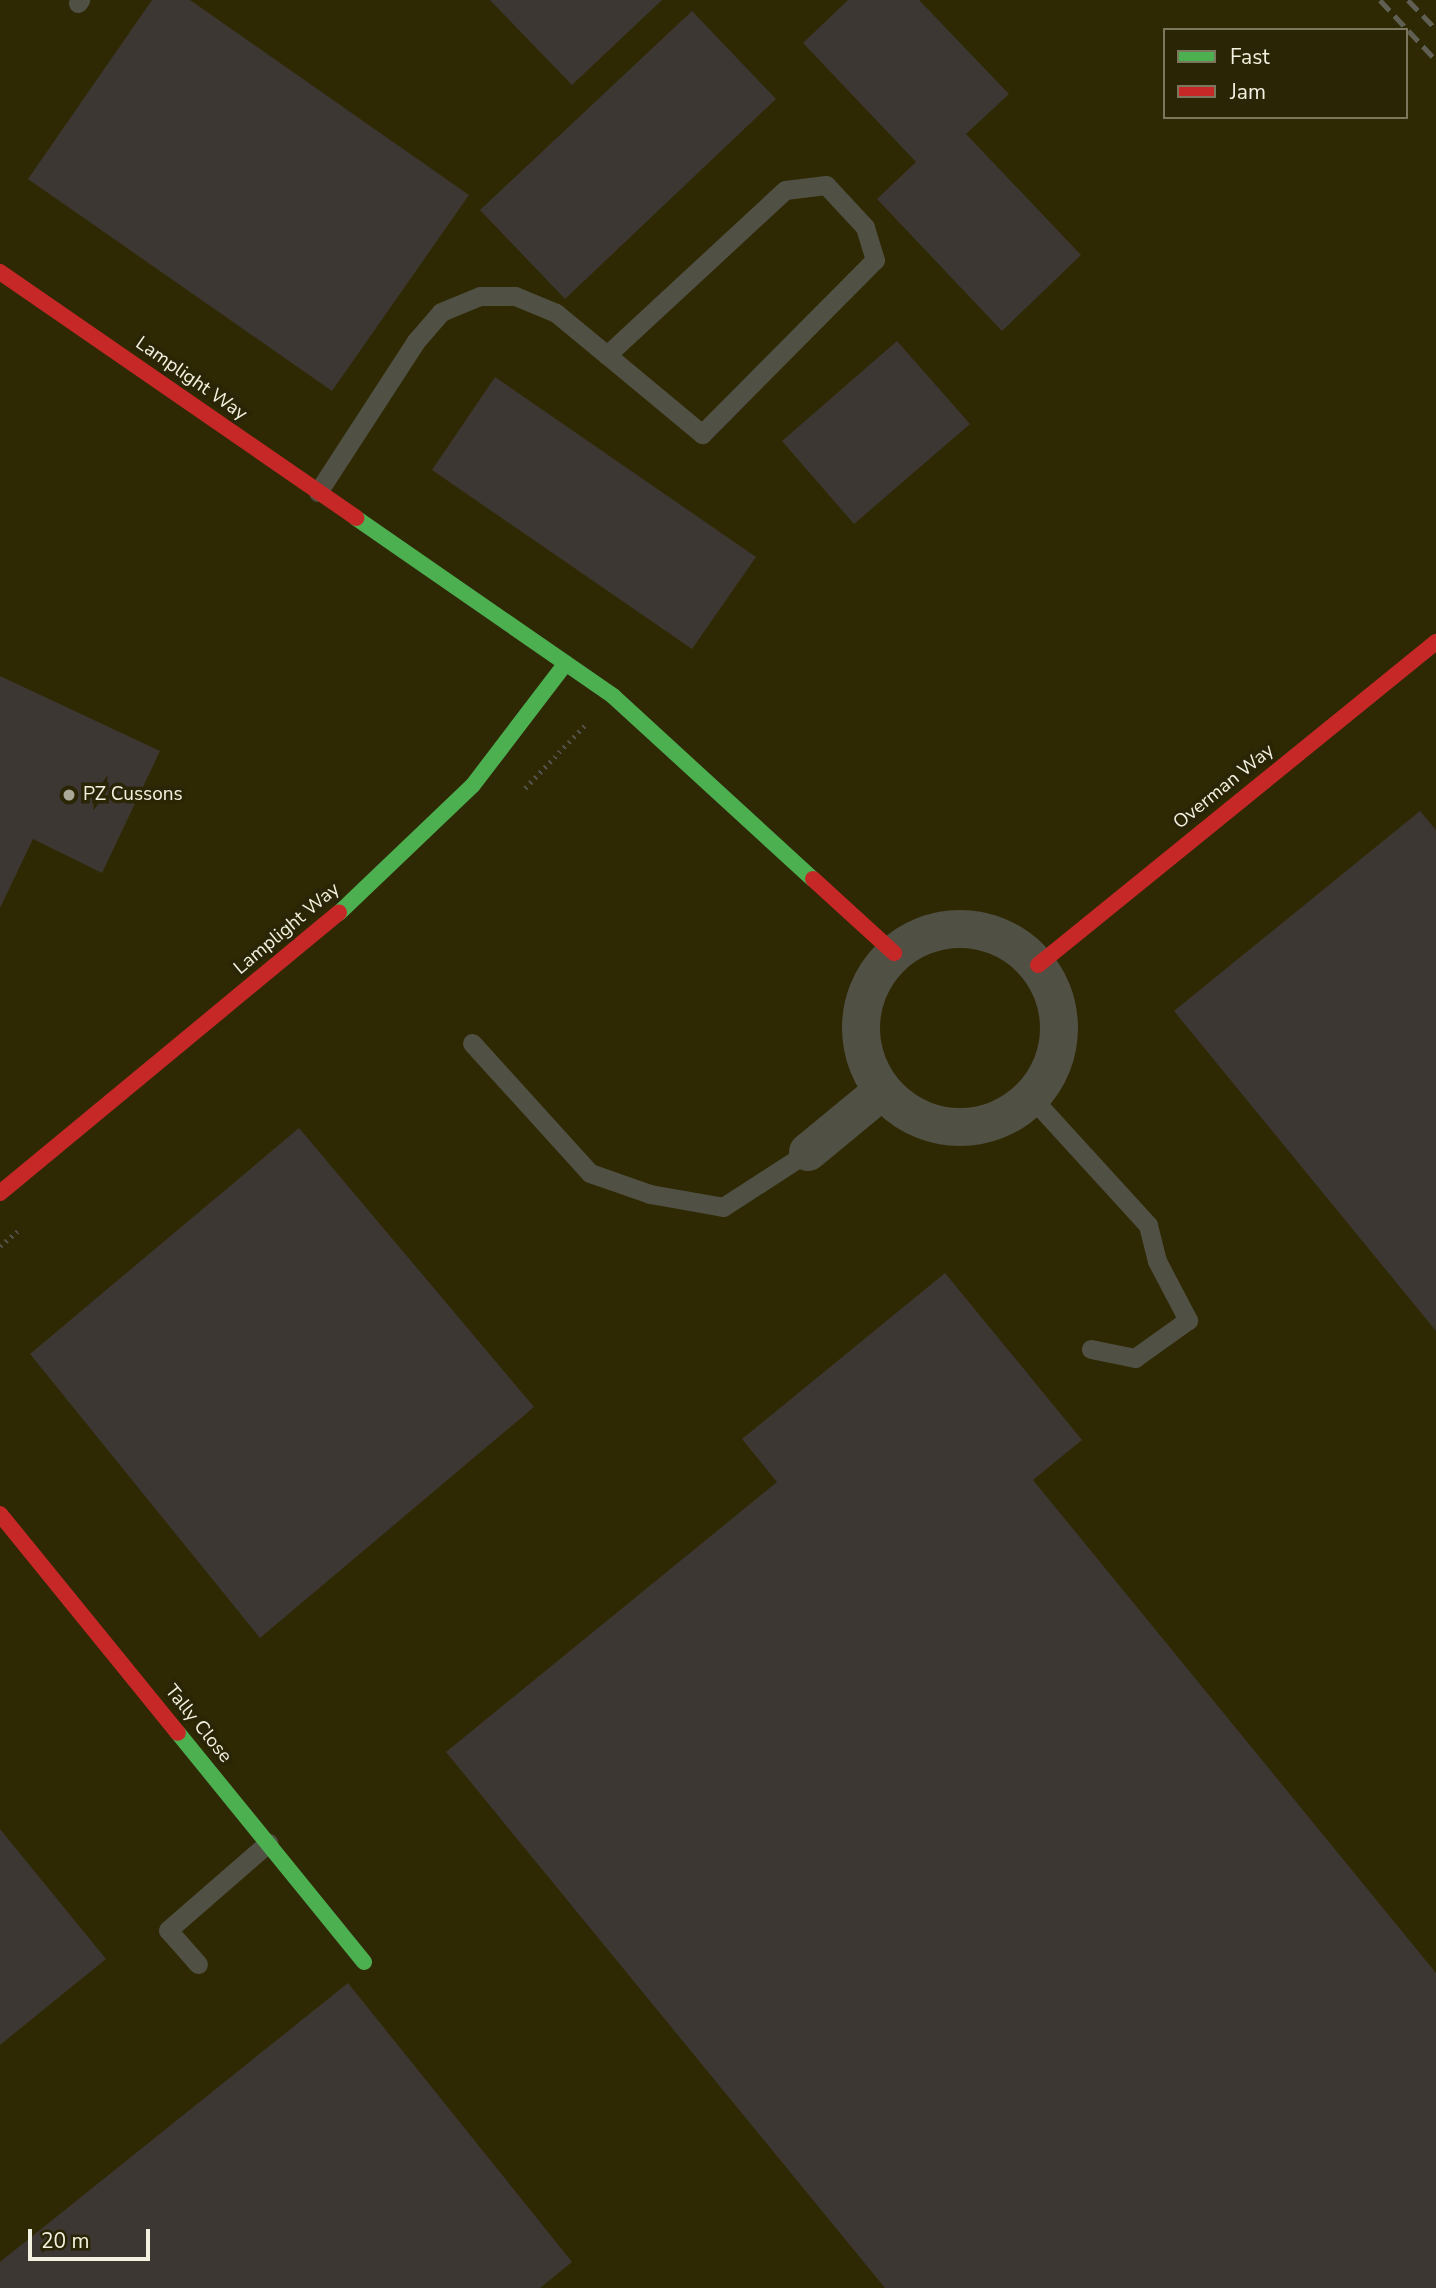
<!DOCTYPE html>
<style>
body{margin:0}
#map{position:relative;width:1436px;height:2288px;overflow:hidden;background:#211f0d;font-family:"Nunito Sans",sans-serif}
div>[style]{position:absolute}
.built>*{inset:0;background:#2f2903}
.building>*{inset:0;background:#3c3732}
.path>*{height:4.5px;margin-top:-2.25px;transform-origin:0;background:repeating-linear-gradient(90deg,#525147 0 2px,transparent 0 7px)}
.lane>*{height:19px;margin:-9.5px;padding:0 9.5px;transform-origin:9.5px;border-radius:9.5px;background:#505045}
.street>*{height:38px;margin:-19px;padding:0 19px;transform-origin:19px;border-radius:19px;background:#505045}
.street>.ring{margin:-19px;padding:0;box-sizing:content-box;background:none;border:38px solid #505045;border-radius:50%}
.fast>*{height:16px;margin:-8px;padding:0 8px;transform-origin:8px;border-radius:8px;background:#4caf50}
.jam>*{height:16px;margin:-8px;padding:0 8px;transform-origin:8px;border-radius:8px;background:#c62828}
.rail>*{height:5px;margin-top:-2.5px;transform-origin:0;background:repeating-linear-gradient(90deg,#5f5f54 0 14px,transparent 0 21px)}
.dots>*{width:19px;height:19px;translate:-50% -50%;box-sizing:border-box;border:4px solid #292505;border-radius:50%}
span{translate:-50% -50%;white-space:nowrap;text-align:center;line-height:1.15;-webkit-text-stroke:7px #292505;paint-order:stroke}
.street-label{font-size:19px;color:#f3f1df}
.poi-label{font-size:19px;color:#f3f1df}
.left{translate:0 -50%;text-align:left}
.legend{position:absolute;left:1163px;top:28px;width:245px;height:91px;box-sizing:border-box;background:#292505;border:2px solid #7a775c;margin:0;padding:9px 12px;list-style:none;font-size:21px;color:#f3f1df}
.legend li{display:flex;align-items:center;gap:14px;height:35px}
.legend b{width:35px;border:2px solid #7a775c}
.scale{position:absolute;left:28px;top:2229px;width:122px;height:32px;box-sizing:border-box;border:4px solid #f3f1df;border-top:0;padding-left:9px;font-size:21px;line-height:24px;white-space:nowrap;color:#f3f1df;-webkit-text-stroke:5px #292505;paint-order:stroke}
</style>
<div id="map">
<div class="built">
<div style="clip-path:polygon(evenodd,0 0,1436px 0,1436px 2288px,0 2288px,0 0,1165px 30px,1406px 30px,1406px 117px,1165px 117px,1165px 30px)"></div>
</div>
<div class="building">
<div style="clip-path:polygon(152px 0,190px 0,469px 195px,332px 391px,28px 179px)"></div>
<div style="clip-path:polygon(490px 0,662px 0,572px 85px)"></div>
<div style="clip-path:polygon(848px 0,919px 0,1009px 94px,966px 134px,1081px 255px,1002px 331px,877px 199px,916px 162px,803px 43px)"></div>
<div style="clip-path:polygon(692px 11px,776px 99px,565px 299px,480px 210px)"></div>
<div style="clip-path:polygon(897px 341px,970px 424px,854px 524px,782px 441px)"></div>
<div style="clip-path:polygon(495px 377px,756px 557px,692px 649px,432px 470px)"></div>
<div style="clip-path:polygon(0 676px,160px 751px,102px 873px,33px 839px,0 908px)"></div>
<div style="clip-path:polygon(1420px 811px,1436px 830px,1436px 1331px,1174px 1011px)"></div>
<div style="clip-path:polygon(299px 1128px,534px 1407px,260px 1638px,30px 1354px)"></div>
<div style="clip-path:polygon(945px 1273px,1082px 1440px,1033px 1480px,1436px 1973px,1436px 2288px,885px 2288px,446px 1752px,777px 1482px,742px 1439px)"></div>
<div style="clip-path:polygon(0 1829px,106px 1959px,0 2045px)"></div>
<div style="clip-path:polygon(348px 1983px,572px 2262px,540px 2288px,0 2288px,0 2262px)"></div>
</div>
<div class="path">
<div style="left:525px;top:788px;width:86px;rotate:-46.4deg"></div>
<div style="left:0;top:1246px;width:23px;rotate:-40deg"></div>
</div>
<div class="lane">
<div style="left:78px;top:3px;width:4px;rotate:-56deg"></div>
<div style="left:318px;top:492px;width:180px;rotate:-57deg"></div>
<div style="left:416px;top:341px;width:38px;rotate:-49deg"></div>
<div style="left:441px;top:312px;width:42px;rotate:-22.3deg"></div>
<div style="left:480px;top:296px;width:35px"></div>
<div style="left:515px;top:296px;width:44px;rotate:22.5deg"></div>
<div style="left:556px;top:313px;width:66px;rotate:39.5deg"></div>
<div style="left:607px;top:355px;width:124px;rotate:39.7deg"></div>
<div style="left:702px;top:434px;width:245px;rotate:-45.2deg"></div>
<div style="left:875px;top:260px;width:34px;rotate:-107deg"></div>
<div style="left:865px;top:227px;width:57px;rotate:-132.9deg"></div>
<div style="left:826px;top:185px;width:41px;rotate:173deg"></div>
<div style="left:785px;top:190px;width:243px;rotate:137.2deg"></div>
<div style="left:472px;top:1043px;width:176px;rotate:47.8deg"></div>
<div style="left:590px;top:1173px;width:64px;rotate:19.3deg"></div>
<div style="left:650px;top:1194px;width:74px;rotate:10.1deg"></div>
<div style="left:723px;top:1207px;width:101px;rotate:-32.9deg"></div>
<div style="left:1032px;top:1098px;width:172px;rotate:47.6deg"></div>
<div style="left:1148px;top:1225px;width:37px;rotate:76deg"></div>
<div style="left:1157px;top:1261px;width:67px;rotate:62.3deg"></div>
<div style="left:1188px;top:1320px;width:65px;rotate:144.4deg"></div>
<div style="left:1135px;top:1358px;width:45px;rotate:-168.4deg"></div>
<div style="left:198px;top:1964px;width:45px;rotate:-131.4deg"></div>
<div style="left:168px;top:1930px;width:133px;rotate:-41deg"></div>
</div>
<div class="street">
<div class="ring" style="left:861px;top:929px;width:160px;height:160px"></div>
<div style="left:808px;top:1152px;width:96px;rotate:-39.5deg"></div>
</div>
<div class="fast">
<div style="left:356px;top:518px;width:313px;rotate:34.7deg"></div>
<div style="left:613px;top:696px;width:271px;rotate:42.5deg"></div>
<div style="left:339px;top:913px;width:185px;rotate:-43.7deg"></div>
<div style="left:473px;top:785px;width:153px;rotate:-52.7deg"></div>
<div style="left:178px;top:1733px;width:295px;rotate:50.9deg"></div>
</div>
<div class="jam">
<div style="left:0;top:272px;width:433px;rotate:34.6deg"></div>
<div style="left:813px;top:879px;width:110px;rotate:42.4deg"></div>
<div style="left:1038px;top:965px;width:513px;rotate:-39.06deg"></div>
<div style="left:0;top:1193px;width:440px;rotate:-39.6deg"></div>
<div style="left:0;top:1514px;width:282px;rotate:50.9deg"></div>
</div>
<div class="rail">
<div style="left:1380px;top:0;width:82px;rotate:47deg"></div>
<div style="left:1408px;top:0;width:40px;rotate:46deg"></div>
</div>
<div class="dots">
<div style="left:69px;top:795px;background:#aaa896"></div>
</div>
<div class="street-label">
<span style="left:191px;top:379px;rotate:35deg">Lamplight Way</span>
<span style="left:1224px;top:787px;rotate:-39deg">Overman Way</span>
<span style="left:287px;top:929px;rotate:-40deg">Lamplight Way</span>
<span style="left:198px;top:1724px;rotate:51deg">Tally Close</span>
</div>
<div class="poi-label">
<span class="left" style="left:83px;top:795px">PZ Cussons</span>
</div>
<ul class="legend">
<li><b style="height:9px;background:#4caf50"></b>Fast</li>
<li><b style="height:9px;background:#c62828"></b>Jam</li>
</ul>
<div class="scale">20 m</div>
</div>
